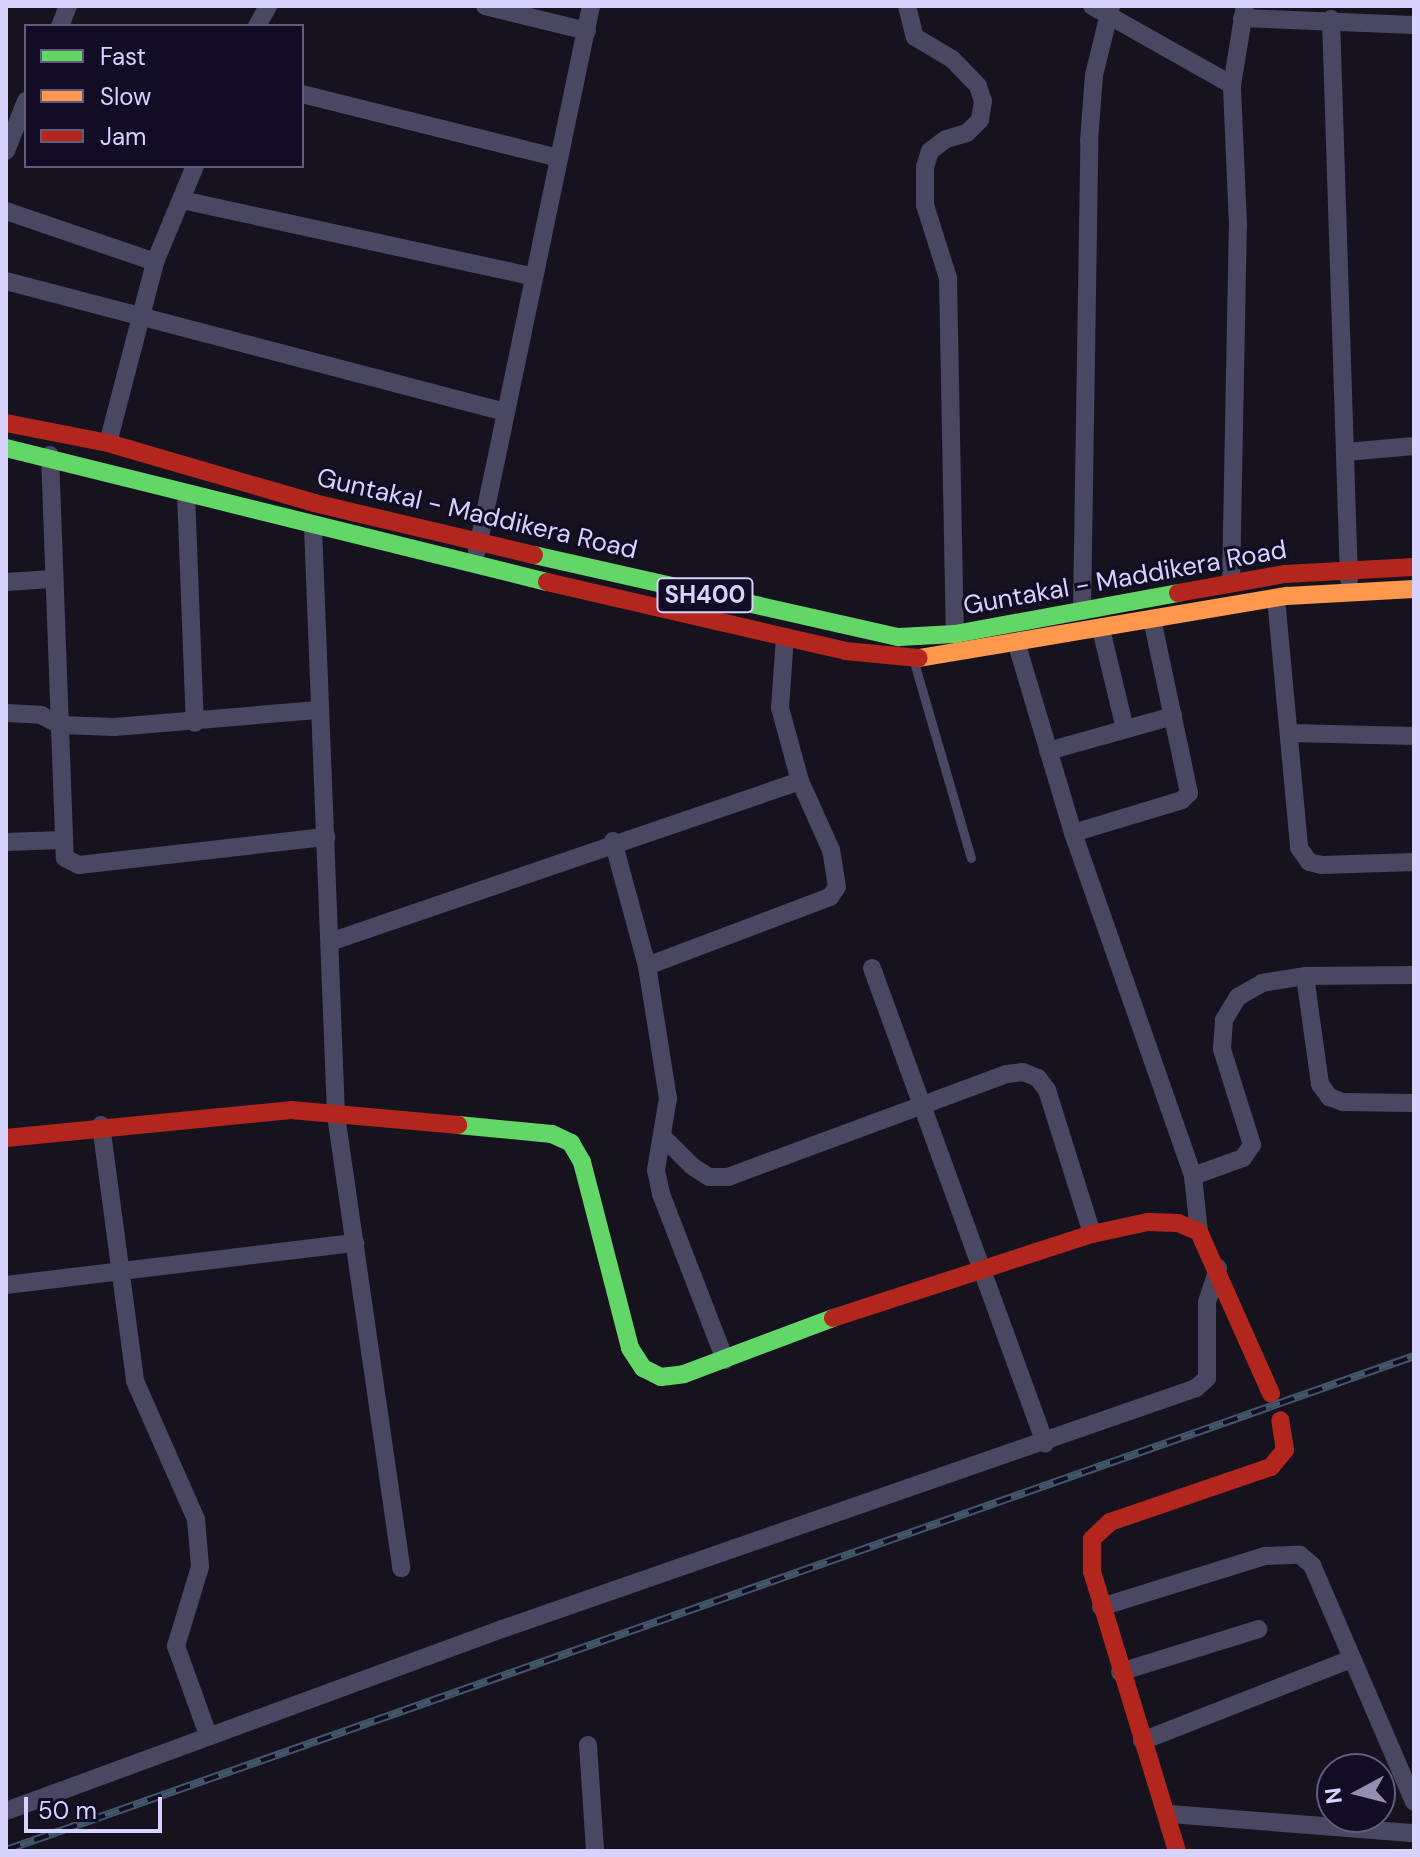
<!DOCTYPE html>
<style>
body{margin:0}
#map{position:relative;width:1420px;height:1857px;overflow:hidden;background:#16131f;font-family:"DM Sans",sans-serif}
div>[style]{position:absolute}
.lane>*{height:9px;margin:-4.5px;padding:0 4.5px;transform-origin:4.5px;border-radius:4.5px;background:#494761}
.street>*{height:18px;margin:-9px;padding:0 9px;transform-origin:9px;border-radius:9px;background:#494761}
.fast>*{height:18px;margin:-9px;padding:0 9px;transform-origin:9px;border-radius:9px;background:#63d668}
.slow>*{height:18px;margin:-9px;padding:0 9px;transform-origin:9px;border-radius:9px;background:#ff974d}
.jam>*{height:18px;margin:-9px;padding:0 9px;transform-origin:9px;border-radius:9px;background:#b3261e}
.rail>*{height:8px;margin-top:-4px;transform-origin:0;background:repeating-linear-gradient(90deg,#120d25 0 15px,#42576a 0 30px);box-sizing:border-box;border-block:2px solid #42576a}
span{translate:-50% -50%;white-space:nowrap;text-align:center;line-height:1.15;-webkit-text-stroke:6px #120d25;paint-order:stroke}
.shield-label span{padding:2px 6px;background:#120d25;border:2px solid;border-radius:6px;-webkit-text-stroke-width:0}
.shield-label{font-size:24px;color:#d8d2ff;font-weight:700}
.street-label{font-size:26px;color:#d8d2ff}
.frame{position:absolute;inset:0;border:8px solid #d8d2ff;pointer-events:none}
.legend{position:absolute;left:24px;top:24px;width:280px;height:144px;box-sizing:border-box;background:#120d25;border:2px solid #615c7c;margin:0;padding:10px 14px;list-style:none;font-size:24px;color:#d8d2ff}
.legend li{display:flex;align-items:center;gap:16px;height:40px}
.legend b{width:40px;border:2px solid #615c7c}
.north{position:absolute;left:1316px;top:1753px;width:80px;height:80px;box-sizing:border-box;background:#120d25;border:2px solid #615c7c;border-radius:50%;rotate:263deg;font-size:22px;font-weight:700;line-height:32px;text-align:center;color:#d8d2ff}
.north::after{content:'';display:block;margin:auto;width:28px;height:36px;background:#948fb1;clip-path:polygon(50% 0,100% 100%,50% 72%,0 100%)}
.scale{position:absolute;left:24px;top:1797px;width:138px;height:36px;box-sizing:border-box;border:4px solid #d8d2ff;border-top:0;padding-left:10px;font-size:24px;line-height:28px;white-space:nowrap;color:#d8d2ff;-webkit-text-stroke:6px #120d25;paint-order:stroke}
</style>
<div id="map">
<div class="lane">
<div style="left:914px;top:662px;width:204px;rotate:73.8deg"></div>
</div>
<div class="street">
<div style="left:485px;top:6px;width:105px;rotate:13.8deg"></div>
<div style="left:907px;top:6px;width:32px;rotate:76deg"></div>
<div style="left:915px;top:37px;width:43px;rotate:30.7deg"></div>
<div style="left:952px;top:59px;width:37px;rotate:46deg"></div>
<div style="left:978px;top:86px;width:16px;rotate:72deg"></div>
<div style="left:983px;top:101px;width:19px;rotate:99deg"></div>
<div style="left:980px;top:120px;width:18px;rotate:135deg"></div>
<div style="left:967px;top:133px;width:22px;rotate:164deg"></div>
<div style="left:946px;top:139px;width:20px;rotate:143deg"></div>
<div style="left:930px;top:151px;width:17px;rotate:107deg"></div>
<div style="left:925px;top:167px;width:38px;rotate:90deg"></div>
<div style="left:925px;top:205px;width:77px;rotate:72.5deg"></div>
<div style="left:948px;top:278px;width:356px;rotate:88.9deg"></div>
<div style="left:1092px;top:6px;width:161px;rotate:29.4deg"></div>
<div style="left:1242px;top:18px;width:172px;rotate:2.3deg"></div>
<div style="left:1331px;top:19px;width:561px;rotate:88.16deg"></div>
<div style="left:60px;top:26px;width:22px;rotate:-68deg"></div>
<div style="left:257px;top:26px;width:23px;rotate:-61deg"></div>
<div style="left:302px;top:94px;width:265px;rotate:14deg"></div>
<div style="left:6px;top:151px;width:54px;rotate:-68.2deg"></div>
<div style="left:182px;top:200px;width:360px;rotate:12.3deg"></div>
<div style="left:6px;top:211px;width:157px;rotate:18.9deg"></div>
<div style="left:6px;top:281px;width:516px;rotate:14.71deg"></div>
<div style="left:108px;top:443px;width:187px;rotate:-75.4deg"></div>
<div style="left:155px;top:262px;width:104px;rotate:-67.4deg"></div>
<div style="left:1346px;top:452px;width:68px;rotate:-5deg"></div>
<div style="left:50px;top:455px;width:403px;rotate:87.9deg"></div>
<div style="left:65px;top:858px;width:16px;rotate:27deg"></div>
<div style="left:79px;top:865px;width:249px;rotate:-6.5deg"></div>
<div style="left:186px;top:493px;width:230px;rotate:87.8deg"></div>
<div style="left:313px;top:527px;width:588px;rotate:87.76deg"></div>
<div style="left:336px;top:1115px;width:458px;rotate:81.8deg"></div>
<div style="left:477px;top:551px;width:557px;rotate:-78.19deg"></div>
<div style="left:6px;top:582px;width:46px;rotate:-3.7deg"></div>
<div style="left:1231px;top:583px;width:358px;rotate:-88.9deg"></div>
<div style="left:1238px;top:225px;width:140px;rotate:-92.5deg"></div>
<div style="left:1232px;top:85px;width:80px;rotate:-80.7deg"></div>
<div style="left:1276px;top:598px;width:251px;rotate:84.7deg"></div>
<div style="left:1299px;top:848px;width:17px;rotate:54deg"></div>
<div style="left:1309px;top:862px;width:13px;rotate:13deg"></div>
<div style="left:1322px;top:865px;width:92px;rotate:-1.9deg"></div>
<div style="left:1082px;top:611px;width:470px;rotate:-89.1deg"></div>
<div style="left:1089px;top:141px;width:66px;rotate:-85.7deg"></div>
<div style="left:1094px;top:75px;width:71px;rotate:-76.2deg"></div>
<div style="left:1101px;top:629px;width:103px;rotate:76.5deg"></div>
<div style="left:1017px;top:645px;width:196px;rotate:73.4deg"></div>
<div style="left:1073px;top:833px;width:363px;rotate:70.7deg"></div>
<div style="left:1193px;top:1176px;width:56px;rotate:83.9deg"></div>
<div style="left:6px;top:713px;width:35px;rotate:3deg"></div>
<div style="left:41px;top:715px;width:21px;rotate:28deg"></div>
<div style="left:60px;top:725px;width:55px;rotate:2.1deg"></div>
<div style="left:115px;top:727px;width:203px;rotate:-4.8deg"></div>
<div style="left:1290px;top:733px;width:124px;rotate:1.4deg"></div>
<div style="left:1048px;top:751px;width:130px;rotate:-15.6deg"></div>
<div style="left:1073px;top:833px;width:114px;rotate:-16.8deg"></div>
<div style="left:1182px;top:800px;width:10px;rotate:-45deg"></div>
<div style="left:1189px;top:793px;width:178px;rotate:-102deg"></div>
<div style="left:613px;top:841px;width:130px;rotate:74.8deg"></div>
<div style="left:647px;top:966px;width:134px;rotate:81deg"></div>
<div style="left:668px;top:1098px;width:73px;rotate:99.5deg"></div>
<div style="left:656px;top:1170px;width:25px;rotate:78deg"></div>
<div style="left:661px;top:1194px;width:178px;rotate:68.9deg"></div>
<div style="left:6px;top:842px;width:56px;rotate:-2deg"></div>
<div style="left:330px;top:942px;width:497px;rotate:-18.9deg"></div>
<div style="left:647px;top:966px;width:196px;rotate:-20.7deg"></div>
<div style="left:830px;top:897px;width:12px;rotate:-55deg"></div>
<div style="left:837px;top:887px;width:37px;rotate:-99deg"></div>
<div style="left:831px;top:850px;width:76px;rotate:-114.2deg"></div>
<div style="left:800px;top:781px;width:76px;rotate:-105.3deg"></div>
<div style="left:780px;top:708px;width:71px;rotate:-86deg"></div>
<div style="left:872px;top:968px;width:506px;rotate:69.99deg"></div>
<div style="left:1305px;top:976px;width:109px;rotate:82.1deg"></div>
<div style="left:1320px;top:1084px;width:16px;rotate:55deg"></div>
<div style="left:1329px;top:1097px;width:15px;rotate:20deg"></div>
<div style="left:1343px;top:1102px;width:71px;rotate:0.8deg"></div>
<div style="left:101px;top:1125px;width:258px;rotate:82.4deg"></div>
<div style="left:135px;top:1381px;width:151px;rotate:66.2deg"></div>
<div style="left:196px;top:1519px;width:48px;rotate:85.2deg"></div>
<div style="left:200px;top:1567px;width:83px;rotate:106.9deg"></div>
<div style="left:176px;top:1646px;width:95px;rotate:70.2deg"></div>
<div style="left:662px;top:1136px;width:42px;rotate:45deg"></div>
<div style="left:692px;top:1166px;width:20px;rotate:33deg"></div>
<div style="left:709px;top:1177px;width:19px"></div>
<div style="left:728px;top:1177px;width:297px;rotate:-20.3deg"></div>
<div style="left:1007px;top:1074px;width:16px;rotate:-7deg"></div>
<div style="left:1023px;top:1072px;width:16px;rotate:22deg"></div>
<div style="left:1038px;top:1078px;width:15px;rotate:53deg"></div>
<div style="left:1047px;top:1090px;width:151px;rotate:72.6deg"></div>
<div style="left:1193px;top:1176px;width:53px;rotate:-19.8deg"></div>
<div style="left:1243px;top:1158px;width:16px;rotate:-55deg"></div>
<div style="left:1252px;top:1145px;width:101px;rotate:-107.4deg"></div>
<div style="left:1222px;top:1049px;width:29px;rotate:-86deg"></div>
<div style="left:1224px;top:1020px;width:27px;rotate:-59deg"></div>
<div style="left:1238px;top:997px;width:28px;rotate:-30deg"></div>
<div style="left:1262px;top:983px;width:44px;rotate:-9.2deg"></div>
<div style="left:1305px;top:976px;width:109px;rotate:-0.5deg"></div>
<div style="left:6px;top:1285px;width:352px;rotate:-6.9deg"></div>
<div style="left:1101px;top:1607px;width:172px;rotate:-17.3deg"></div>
<div style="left:1265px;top:1556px;width:35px;rotate:-2deg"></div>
<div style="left:1300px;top:1555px;width:16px;rotate:40deg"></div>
<div style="left:1312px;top:1565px;width:258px;rotate:66.7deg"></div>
<div style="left:1120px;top:1672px;width:145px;rotate:-17.2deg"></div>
<div style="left:1142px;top:1741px;width:225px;rotate:-21.4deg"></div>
<div style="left:588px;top:1745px;width:106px;rotate:86.2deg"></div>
<div style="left:6px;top:1811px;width:528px;rotate:-20.15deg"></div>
<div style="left:502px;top:1629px;width:735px;rotate:-19.15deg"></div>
<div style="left:1196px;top:1388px;width:15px;rotate:-42deg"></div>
<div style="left:1207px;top:1378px;width:76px;rotate:-90deg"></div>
<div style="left:1207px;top:1302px;width:36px;rotate:-72deg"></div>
<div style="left:1170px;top:1814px;width:245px;rotate:4.5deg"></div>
</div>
<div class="fast">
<div style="left:6px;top:448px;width:557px;rotate:13.91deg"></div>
<div style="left:534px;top:555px;width:374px;rotate:12.7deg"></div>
<div style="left:899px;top:637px;width:56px;rotate:-3.1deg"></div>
<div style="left:955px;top:634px;width:227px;rotate:-10.4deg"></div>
<div style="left:458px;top:1125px;width:94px;rotate:5.5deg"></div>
<div style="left:552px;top:1134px;width:21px;rotate:25deg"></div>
<div style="left:571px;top:1143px;width:22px;rotate:60deg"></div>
<div style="left:582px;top:1162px;width:192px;rotate:75.5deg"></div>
<div style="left:630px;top:1348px;width:24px;rotate:57deg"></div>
<div style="left:643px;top:1368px;width:20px;rotate:27deg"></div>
<div style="left:661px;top:1377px;width:23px;rotate:-7deg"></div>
<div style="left:684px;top:1374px;width:159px;rotate:-20.6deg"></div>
</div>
<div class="slow">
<div style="left:919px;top:658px;width:373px;rotate:-9.6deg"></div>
<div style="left:1287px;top:596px;width:127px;rotate:-3.2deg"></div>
</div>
<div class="jam">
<div style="left:6px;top:423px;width:104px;rotate:11.1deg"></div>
<div style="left:108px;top:443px;width:215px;rotate:16.2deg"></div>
<div style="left:314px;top:503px;width:226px;rotate:13.3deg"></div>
<div style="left:547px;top:582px;width:306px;rotate:13deg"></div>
<div style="left:845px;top:651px;width:74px;rotate:5.4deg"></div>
<div style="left:1178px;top:593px;width:109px;rotate:-10.1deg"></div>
<div style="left:1285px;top:574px;width:129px;rotate:-3.1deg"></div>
<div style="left:6px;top:1138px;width:286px;rotate:-5.6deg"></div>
<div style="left:291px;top:1110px;width:168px;rotate:5.1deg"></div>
<div style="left:833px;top:1318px;width:272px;rotate:-18deg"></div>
<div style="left:1092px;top:1234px;width:57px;rotate:-12.1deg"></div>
<div style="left:1148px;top:1222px;width:30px;rotate:2deg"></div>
<div style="left:1178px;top:1223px;width:23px;rotate:23deg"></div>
<div style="left:1199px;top:1232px;width:177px;rotate:66deg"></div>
<div style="left:1177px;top:1851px;width:292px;rotate:-106.9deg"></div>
<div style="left:1092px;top:1572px;width:33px;rotate:-90deg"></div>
<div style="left:1092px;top:1539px;width:25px;rotate:-43deg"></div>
<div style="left:1110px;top:1522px;width:170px;rotate:-18.9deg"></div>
<div style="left:1271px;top:1467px;width:22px;rotate:-51deg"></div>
<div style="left:1285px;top:1450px;width:30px;rotate:-99deg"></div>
</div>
<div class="rail">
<div style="left:6px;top:1850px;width:1492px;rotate:-19.33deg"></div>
</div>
<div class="shield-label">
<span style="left:705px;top:595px">SH400</span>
</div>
<div class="street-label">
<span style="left:477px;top:514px;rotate:13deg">Guntakal - Maddikera Road</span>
<span style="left:1125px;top:578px;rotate:-10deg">Guntakal - Maddikera Road</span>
</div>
<div class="frame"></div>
<ul class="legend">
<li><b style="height:10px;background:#63d668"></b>Fast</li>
<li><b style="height:10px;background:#ff974d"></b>Slow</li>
<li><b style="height:10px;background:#b3261e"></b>Jam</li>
</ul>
<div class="north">N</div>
<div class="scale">50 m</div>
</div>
